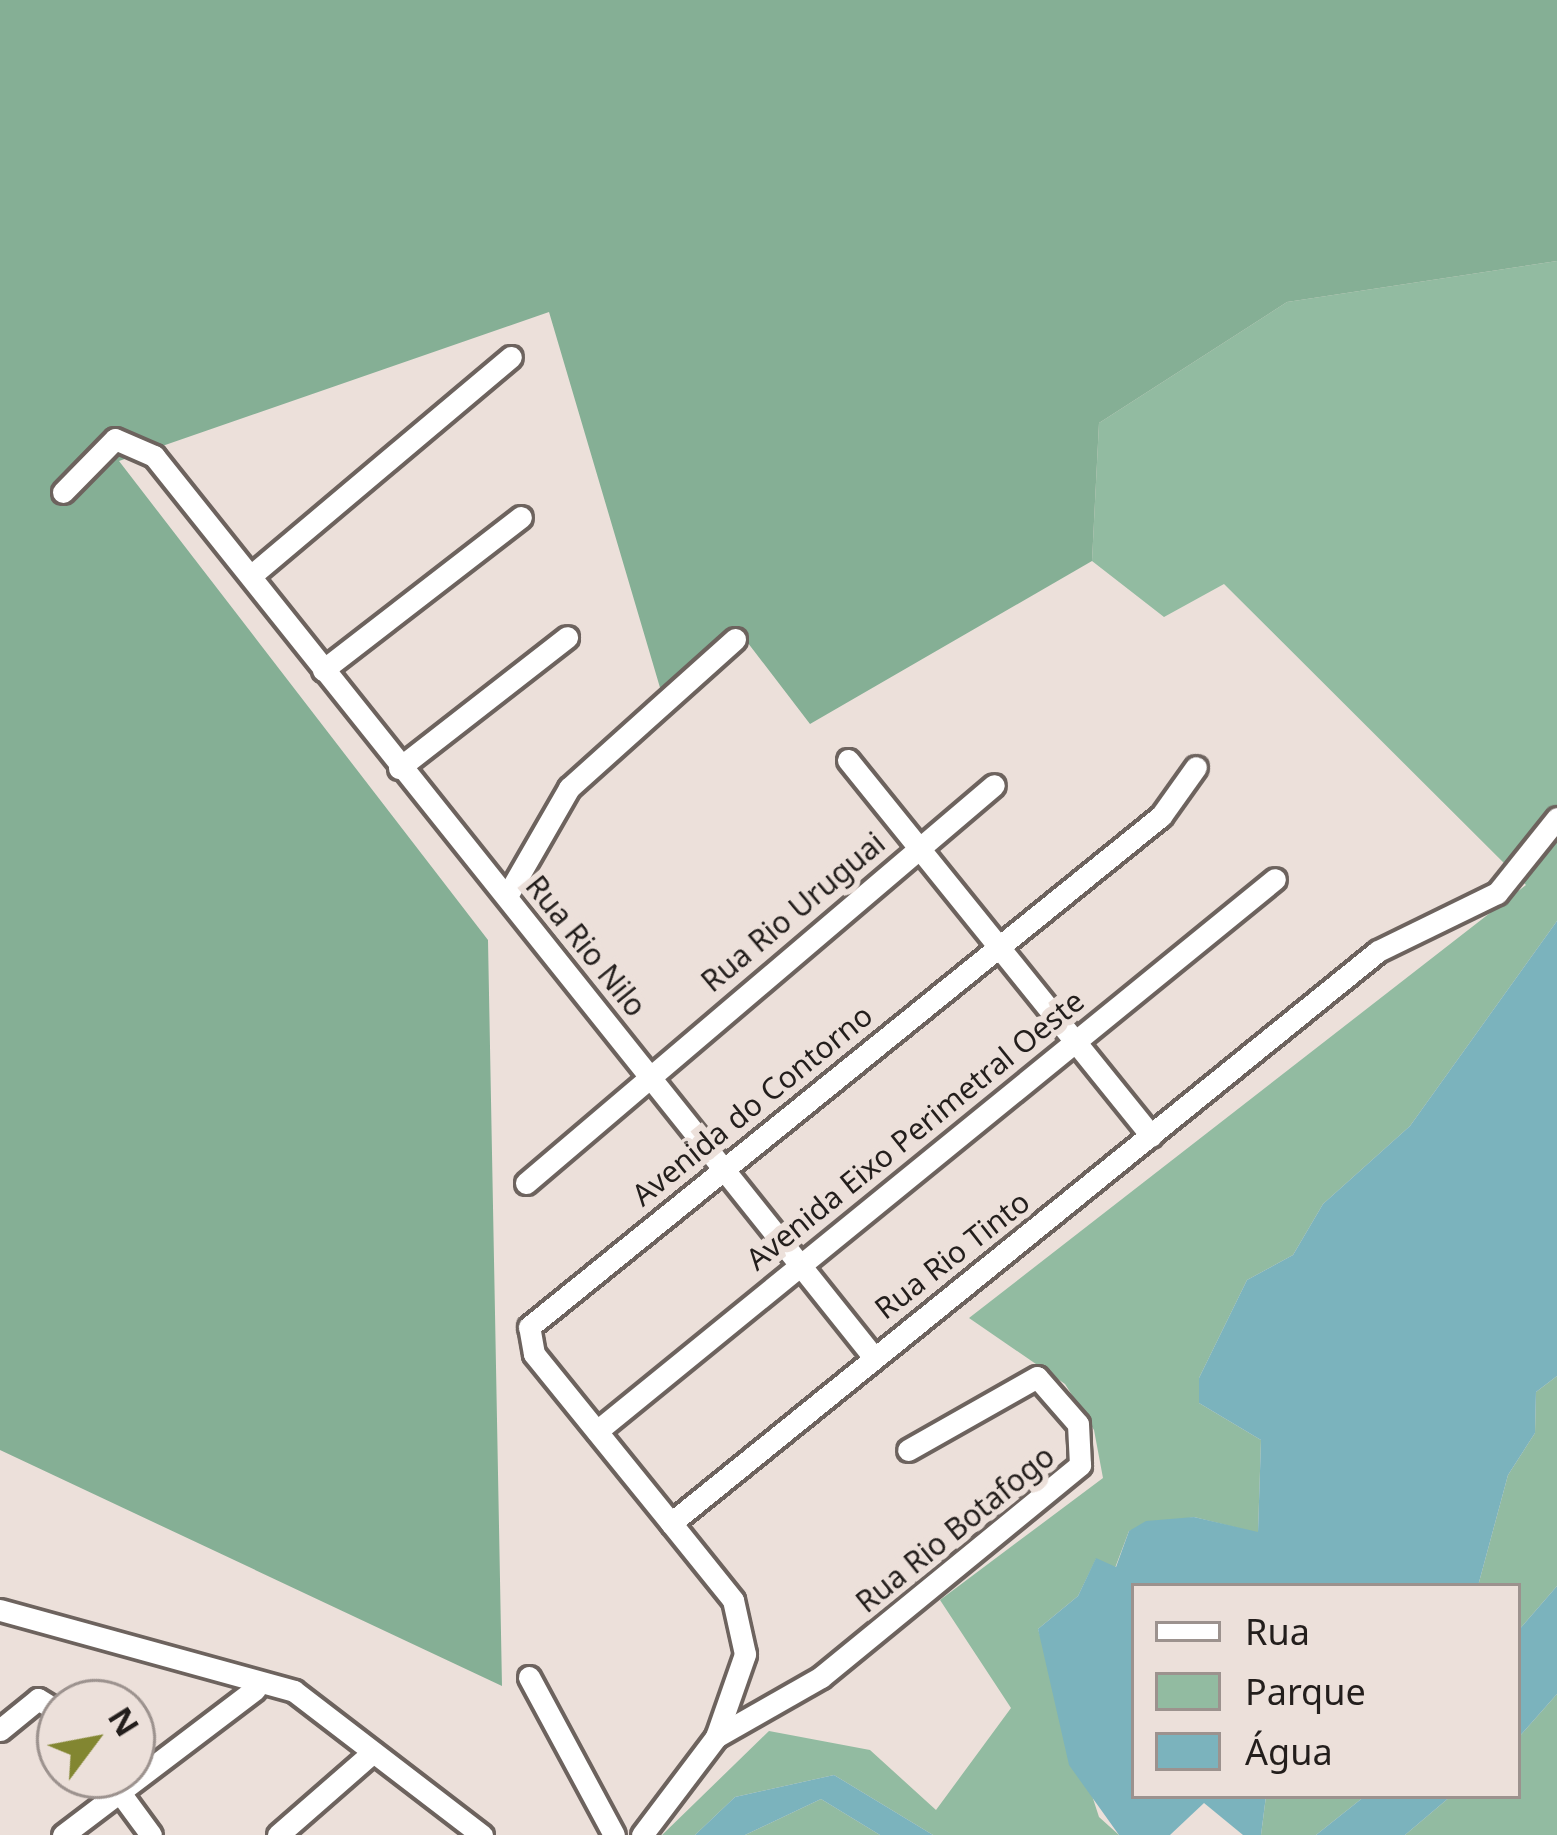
<!DOCTYPE html>
<meta charset="utf-8">
<style>
body{margin:0}
#map{position:relative;width:1557px;height:1835px;overflow:hidden;background:#ece0da;font-family:"Noto Sans",sans-serif}
div>[style]{position:absolute}
.green>*{inset:0;background:#92bba1}
.forest>*{inset:0;background:#85af95}
.water>*{inset:0;background:#7bb3bd}
.roads{filter:drop-shadow(3px 0 #6d635e) drop-shadow(-3px 0 #6d635e) drop-shadow(0 3px #6d635e) drop-shadow(0 -3px #6d635e)}
.minor>*{height:21px;margin:-10.5px;padding:0 10.5px;transform-origin:10.5px;border-radius:10.5px;background:#fff}
span{translate:-50% -50%;white-space:nowrap;text-align:center;line-height:1.15;-webkit-text-stroke:12px #ece0da;paint-order:stroke}
.street-label{font-size:30px;color:#231e1c}
.legend{position:absolute;left:1131px;top:1583px;width:390px;height:216px;box-sizing:border-box;background:#ece0da;border:3px solid #9c928e;margin:0;padding:15px 21px;list-style:none;font-size:36px;color:#231e1c}
.legend li{display:flex;align-items:center;gap:24px;height:60px}
.legend b{width:60px;border:3px solid #9c928e}
.north{position:absolute;left:36px;top:1679px;width:120px;height:120px;box-sizing:border-box;background:#ece0da;border:3px solid #9c928e;border-radius:50%;rotate:58deg;font-size:33px;font-weight:700;line-height:48px;text-align:center;color:#231e1c}
.north::after{content:'';display:block;margin:auto;width:42px;height:54px;background:#828631;clip-path:polygon(50% 0,100% 100%,50% 72%,0 100%)}
</style>
<div id="map">
<div class="green">
<div style="clip-path:polygon(1557px 261px,1557px 921px,1410px 1126px,1323px 1204px,1293px 1255px,1247px 1280px,1199px 1378px,1199px 1403px,1261px 1440px,1258px 1533px,1194px 1517px,1129px 1531px,1115px 1568px,1096px 1559px,1078px 1596px,1038px 1629px,1099px 1817px,1119px 1835px,933px 1835px,834px 1775px,735px 1797px,695px 1835px,662px 1835px,769px 1731px,870px 1750px,936px 1810px,1011px 1708px,940px 1600px,1103px 1478px,1094px 1430px,1065px 1384px,969px 1318px,1526px 885px,1224px 584px,1164px 617px,1092px 561px,1099px 423px,1287px 302px)"></div>
<div style="clip-path:polygon(1557px 1376px,1557px 1586px,1518px 1631px,1518px 1586px,1478px 1586px,1508px 1475px,1535px 1433px,1536px 1392px)"></div>
<div style="clip-path:polygon(1557px 1694px,1557px 1835px,1405px 1835px,1451px 1796px,1518px 1796px,1518px 1738px)"></div>
<div style="clip-path:polygon(1266px 1796px,1365px 1796px,1316px 1835px,1261px 1835px)"></div>
<div style="clip-path:polygon(821px 1799px,880px 1835px,745px 1835px)"></div>
</div>
<div class="forest">
<div style="clip-path:polygon(0 0,1557px 0,1557px 261px,1287px 302px,1099px 423px,1092px 561px,810px 724px,738px 630px,661px 691px,549px 312px,119px 461px,488px 940px,502px 1686px,0 1450px)"></div>
</div>
<div class="water">
<div style="clip-path:polygon(1557px 921px,1557px 1376px,1536px 1392px,1535px 1433px,1508px 1475px,1478px 1586px,1134px 1586px,1134px 1796px,1266px 1796px,1261px 1835px,1243px 1835px,1204px 1803px,1170px 1835px,1119px 1835px,1069px 1765px,1038px 1629px,1078px 1596px,1096px 1558px,1116px 1567px,1129px 1531px,1146px 1521px,1194px 1517px,1258px 1532px,1261px 1440px,1199px 1403px,1199px 1378px,1247px 1280px,1293px 1255px,1323px 1204px,1410px 1126px)"></div>
<div style="clip-path:polygon(1557px 1586px,1557px 1694px,1518px 1738px,1518px 1631px)"></div>
<div style="clip-path:polygon(834px 1775px,933px 1835px,880px 1835px,821px 1799px,745px 1835px,695px 1835px,735px 1797px)"></div>
<div style="clip-path:polygon(1365px 1796px,1451px 1796px,1405px 1835px,1316px 1835px)"></div>
</div>
<div class="roads">
<div class="minor">
<div style="left:63px;top:492px;width:74px;rotate:-45.5deg"></div>
<div style="left:115px;top:439px;width:43px;rotate:23.6deg"></div>
<div style="left:154px;top:456px;width:1151px;rotate:51.39deg"></div>
<div style="left:253px;top:574px;width:337px;rotate:-40.1deg"></div>
<div style="left:323px;top:670px;width:250px;rotate:-37.7deg"></div>
<div style="left:848px;top:760px;width:483px;rotate:51.1deg"></div>
<div style="left:399px;top:768px;width:213px;rotate:-37.9deg"></div>
<div style="left:507px;top:896px;width:125px;rotate:-60.1deg"></div>
<div style="left:569px;top:788px;width:223px;rotate:-41.9deg"></div>
<div style="left:526px;top:1183px;width:614px;rotate:-40.38deg"></div>
<div style="left:597px;top:1431px;width:874px;rotate:-39.15deg"></div>
<div style="left:671px;top:1523px;width:218px;rotate:-129deg"></div>
<div style="left:534px;top:1354px;width:27px;rotate:-100deg"></div>
<div style="left:529px;top:1327px;width:813px;rotate:-38.96deg"></div>
<div style="left:1161px;top:816px;width:60px;rotate:-54.5deg"></div>
<div style="left:0;top:1610px;width:305px;rotate:15.4deg"></div>
<div style="left:294px;top:1691px;width:237px;rotate:37.5deg"></div>
<div style="left:529px;top:1677px;width:179px;rotate:61.7deg"></div>
<div style="left:0;top:1730px;width:49px;rotate:-39.2deg"></div>
<div style="left:38px;top:1699px;width:26px;rotate:31deg"></div>
<div style="left:716px;top:1737px;width:121px;rotate:-29.7deg"></div>
<div style="left:821px;top:1677px;width:335px;rotate:-39.3deg"></div>
<div style="left:1080px;top:1465px;width:41px;rotate:-92.8deg"></div>
<div style="left:1078px;top:1424px;width:62px;rotate:-131.1deg"></div>
<div style="left:1037px;top:1377px;width:148px;rotate:150.5deg"></div>
<div style="left:107px;top:1775px;width:74px;rotate:53.7deg"></div>
<div style="left:63px;top:1835px;width:241px;rotate:-37.2deg"></div>
<div style="left:278px;top:1835px;width:126px;rotate:-41.1deg"></div>
<div style="left:642px;top:1835px;width:123px;rotate:-52.9deg"></div>
<div style="left:716px;top:1737px;width:88px;rotate:-70.7deg"></div>
<div style="left:745px;top:1654px;width:55px;rotate:-102.5deg"></div>
<div style="left:733px;top:1600px;width:99px;rotate:-128.8deg"></div>
<div style="left:671px;top:1523px;width:909px;rotate:-38.97deg"></div>
<div style="left:1378px;top:951px;width:132px;rotate:-26deg"></div>
<div style="left:1497px;top:893px;width:96px;rotate:-51.3deg"></div>
</div>
</div>
<div class="street-label">
<span style="left:793px;top:912px;rotate:-40deg">Rua Rio Uruguai</span>
<span style="left:586px;top:946px;rotate:51deg">Rua Rio Nilo</span>
<span style="left:752px;top:1105px;rotate:-39deg">Avenida do Contorno</span>
<span style="left:915px;top:1130px;rotate:-39deg">Avenida Eixo Perimetral Oeste</span>
<span style="left:952px;top:1255px;rotate:-38deg">Rua Rio Tinto</span>
<span style="left:955px;top:1529px;rotate:-39deg">Rua Rio Botafogo</span>
</div>
<ul class="legend">
<li><b style="height:15px;background:#fff"></b>Rua</li>
<li><b style="height:33px;background:#92bba1"></b>Parque</li>
<li><b style="height:33px;background:#7bb3bd"></b>Água</li>
</ul>
<div class="north">N</div>
</div>
